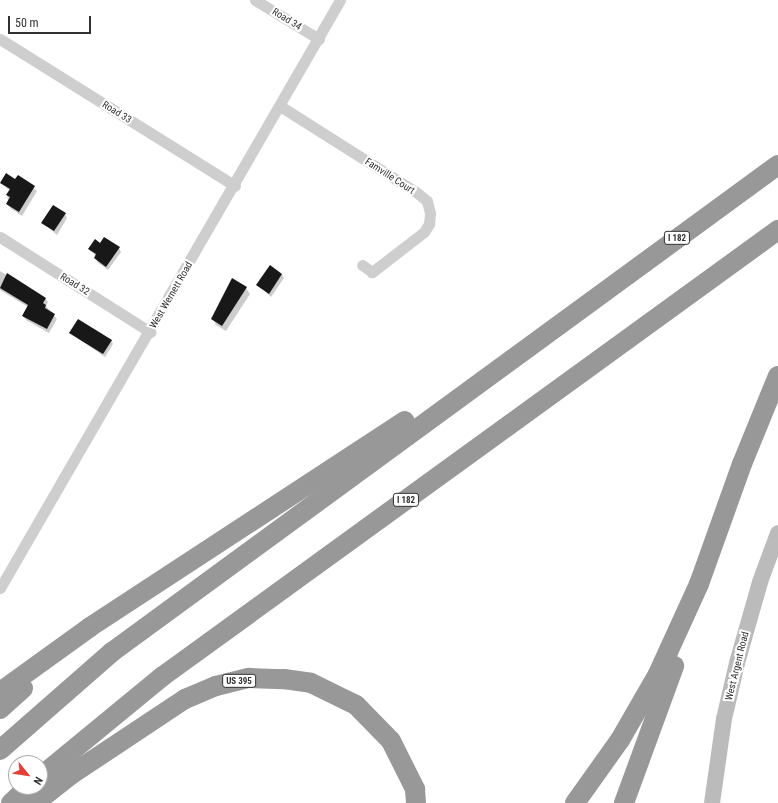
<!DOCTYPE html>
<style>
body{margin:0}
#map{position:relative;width:778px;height:803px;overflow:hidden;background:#fff;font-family:"Roboto Condensed",sans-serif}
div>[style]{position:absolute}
.shadow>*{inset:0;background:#0003}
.building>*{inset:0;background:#181818}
.street>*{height:11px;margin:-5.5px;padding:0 5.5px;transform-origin:5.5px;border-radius:5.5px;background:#cecece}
.secondary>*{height:16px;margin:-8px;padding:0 8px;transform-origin:8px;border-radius:8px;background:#bbb}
.highway>*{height:20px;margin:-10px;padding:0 10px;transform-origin:10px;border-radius:10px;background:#989898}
span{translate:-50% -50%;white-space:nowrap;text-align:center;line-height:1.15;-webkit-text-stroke:4px #fff;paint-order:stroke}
.shield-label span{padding:1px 3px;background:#fff;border:1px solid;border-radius:3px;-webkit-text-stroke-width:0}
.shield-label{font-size:9px;color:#313131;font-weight:700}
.street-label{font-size:10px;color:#313131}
.north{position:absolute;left:8px;top:755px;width:40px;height:40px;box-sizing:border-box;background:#fff;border:1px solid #adadad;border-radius:50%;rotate:120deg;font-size:11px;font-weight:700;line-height:16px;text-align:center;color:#313131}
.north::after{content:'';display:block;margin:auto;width:14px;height:18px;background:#e23f38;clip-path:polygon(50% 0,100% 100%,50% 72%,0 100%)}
.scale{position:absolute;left:8px;top:16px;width:83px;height:18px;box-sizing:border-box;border:2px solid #313131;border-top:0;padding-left:5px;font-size:12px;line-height:14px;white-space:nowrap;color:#313131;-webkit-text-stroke:3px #fff;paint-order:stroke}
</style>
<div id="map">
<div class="shadow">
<div style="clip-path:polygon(18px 177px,37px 191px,22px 216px,10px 208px,7px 195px,10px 191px,1px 183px,16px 180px)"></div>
<div style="clip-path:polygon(65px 214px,67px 218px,57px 235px,43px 223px)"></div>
<div style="clip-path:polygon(100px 244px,119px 248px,121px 252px,108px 270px,97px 262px,96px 256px,89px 249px)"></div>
<div style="clip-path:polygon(0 271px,45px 298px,48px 302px,46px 306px,57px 319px,49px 333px,26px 320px,23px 316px,28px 307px,0 290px)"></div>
<div style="clip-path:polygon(282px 274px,284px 278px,271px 297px,258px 285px)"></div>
<div style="clip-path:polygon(233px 279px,246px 288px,250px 294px,226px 331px,216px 325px,213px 319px)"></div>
<div style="clip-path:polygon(70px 333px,111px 340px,113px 344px,105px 357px)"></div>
</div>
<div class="building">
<div style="clip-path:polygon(6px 173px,15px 179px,18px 175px,35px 186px,19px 212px,6px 204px,10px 197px,6px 195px,10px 189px,0 183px)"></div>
<div style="clip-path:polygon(53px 205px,66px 213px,54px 231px,41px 223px)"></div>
<div style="clip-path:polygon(104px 237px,120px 247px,106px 267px,94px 258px,96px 254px,88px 249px,95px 239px,100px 243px)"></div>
<div style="clip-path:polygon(270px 265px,282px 274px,269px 294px,256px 285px)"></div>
<div style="clip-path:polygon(7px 273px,46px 298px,43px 303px,46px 305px,45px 308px,55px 314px,47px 329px,22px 316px,28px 305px,0 288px)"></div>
<div style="clip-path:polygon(232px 278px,247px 287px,222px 326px,211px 319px)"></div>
<div style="clip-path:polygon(78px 319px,112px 340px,103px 354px,69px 333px)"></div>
</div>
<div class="street">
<div style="left:255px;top:0;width:75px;rotate:31.4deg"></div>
<div style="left:0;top:39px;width:277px;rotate:32deg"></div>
<div style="left:280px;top:106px;width:161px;rotate:32.3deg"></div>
<div style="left:416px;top:192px;width:14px;rotate:39deg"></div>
<div style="left:427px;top:201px;width:12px;rotate:76deg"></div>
<div style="left:430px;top:213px;width:11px;rotate:95deg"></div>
<div style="left:429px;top:224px;width:9px;rotate:122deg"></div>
<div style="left:424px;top:232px;width:66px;rotate:142.4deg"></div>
<div style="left:372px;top:272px;width:12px;rotate:-145deg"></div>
<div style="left:0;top:237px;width:178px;rotate:32.3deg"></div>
<div style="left:0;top:588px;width:679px;rotate:-59.96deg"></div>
</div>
<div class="secondary">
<div style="left:712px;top:803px;width:85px;rotate:-81.9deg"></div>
<div style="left:724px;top:719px;width:57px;rotate:-76.9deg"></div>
<div style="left:737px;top:663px;width:84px;rotate:-74.1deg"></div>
<div style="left:760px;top:582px;width:52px;rotate:-69.8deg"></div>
</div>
<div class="highway">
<div style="left:0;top:692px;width:111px;rotate:-35.8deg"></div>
<div style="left:90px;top:627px;width:376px;rotate:-33.2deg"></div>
<div style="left:0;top:709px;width:31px;rotate:-42deg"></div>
<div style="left:0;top:750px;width:149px;rotate:-41.2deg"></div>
<div style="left:112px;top:652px;width:825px;rotate:-36.18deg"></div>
<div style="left:40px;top:777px;width:159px;rotate:-39.4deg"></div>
<div style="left:163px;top:676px;width:760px;rotate:-35.95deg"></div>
<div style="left:11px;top:803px;width:23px;rotate:-43deg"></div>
<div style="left:35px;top:803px;width:47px;rotate:-38.1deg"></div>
<div style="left:72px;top:774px;width:136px;rotate:-33.6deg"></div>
<div style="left:185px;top:699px;width:34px;rotate:-23deg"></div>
<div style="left:216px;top:686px;width:34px;rotate:-14deg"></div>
<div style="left:249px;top:678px;width:35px;rotate:2deg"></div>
<div style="left:284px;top:679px;width:27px;rotate:8deg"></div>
<div style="left:311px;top:683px;width:50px;rotate:26.1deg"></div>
<div style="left:356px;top:705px;width:50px;rotate:45.8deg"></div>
<div style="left:391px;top:741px;width:54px;rotate:63.4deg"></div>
<div style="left:415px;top:789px;width:14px;rotate:86deg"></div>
<div style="left:575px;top:803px;width:77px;rotate:-54.5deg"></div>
<div style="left:620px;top:740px;width:76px;rotate:-60.1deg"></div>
<div style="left:658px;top:674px;width:99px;rotate:-65.5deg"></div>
<div style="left:699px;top:584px;width:127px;rotate:-70.3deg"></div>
<div style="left:742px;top:464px;width:95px;rotate:-67.8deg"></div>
<div style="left:624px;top:803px;width:146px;rotate:-69.9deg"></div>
</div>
<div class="shield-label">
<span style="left:677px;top:238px">I 182</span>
<span style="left:406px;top:500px">I 182</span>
<span style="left:239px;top:681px">US 395</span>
</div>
<div class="street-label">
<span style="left:287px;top:19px;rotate:32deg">Road 34</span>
<span style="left:117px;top:112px;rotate:32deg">Road 33</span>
<span style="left:390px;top:176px;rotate:33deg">Famville Court</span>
<span style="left:75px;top:284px;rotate:32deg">Road 32</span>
<span style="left:171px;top:295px;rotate:-60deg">West Wernett Road</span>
<span style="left:737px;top:666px;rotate:-76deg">West Argent Road</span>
</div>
<div class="north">N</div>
<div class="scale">50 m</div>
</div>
